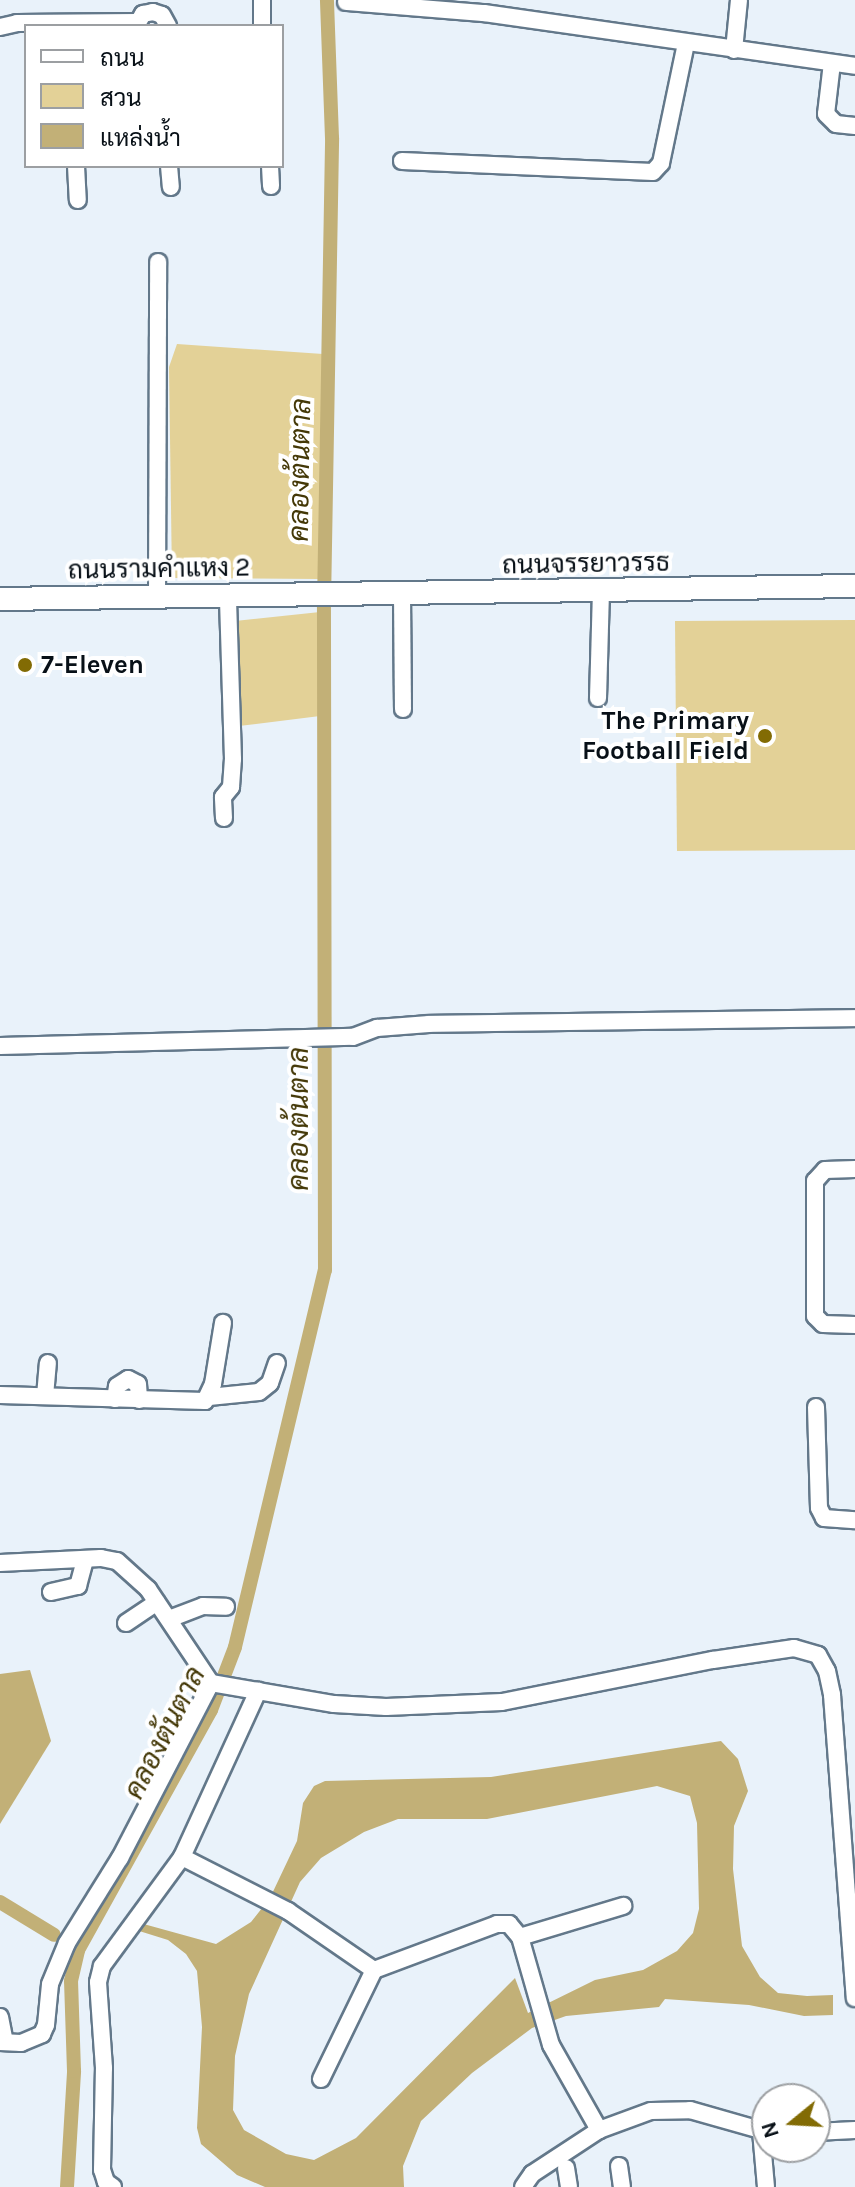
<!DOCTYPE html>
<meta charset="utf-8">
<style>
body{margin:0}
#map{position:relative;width:855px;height:2187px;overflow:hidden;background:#e9f2fa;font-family:Karla,Sarabun,sans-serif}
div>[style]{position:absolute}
.green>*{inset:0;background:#e3d197}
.water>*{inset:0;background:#c2b077}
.canal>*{height:14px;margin:-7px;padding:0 7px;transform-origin:7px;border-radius:7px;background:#c2b077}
.roads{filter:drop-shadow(2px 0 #63788a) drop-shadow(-2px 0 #63788a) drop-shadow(0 2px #63788a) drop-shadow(0 -2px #63788a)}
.minor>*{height:16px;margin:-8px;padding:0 8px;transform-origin:8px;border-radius:8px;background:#fff}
.secondary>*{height:22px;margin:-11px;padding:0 11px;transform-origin:11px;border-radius:11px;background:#fff}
.dots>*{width:22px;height:22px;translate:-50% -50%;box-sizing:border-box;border:4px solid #fff;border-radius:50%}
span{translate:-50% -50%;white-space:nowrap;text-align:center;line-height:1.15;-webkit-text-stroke:8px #fff;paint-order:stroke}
.street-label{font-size:26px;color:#081017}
.poi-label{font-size:26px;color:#081017;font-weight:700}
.left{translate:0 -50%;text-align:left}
.right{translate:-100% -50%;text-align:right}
.water-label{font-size:28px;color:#443807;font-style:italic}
.legend{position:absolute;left:24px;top:24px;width:260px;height:144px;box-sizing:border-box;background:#fff;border:2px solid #9c9fa2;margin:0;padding:10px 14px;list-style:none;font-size:24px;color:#081017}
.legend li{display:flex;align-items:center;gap:16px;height:40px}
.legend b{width:40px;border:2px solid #9c9fa2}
.north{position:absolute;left:751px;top:2083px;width:80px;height:80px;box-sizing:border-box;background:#fff;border:2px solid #9c9fa2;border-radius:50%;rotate:252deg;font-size:22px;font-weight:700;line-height:32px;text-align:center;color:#081017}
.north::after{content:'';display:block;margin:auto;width:28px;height:36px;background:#826b04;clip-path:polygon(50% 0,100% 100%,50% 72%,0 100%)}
</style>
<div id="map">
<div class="green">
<div style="clip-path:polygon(177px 344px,323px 354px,319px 579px,172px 578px,169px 367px)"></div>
<div style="clip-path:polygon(320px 612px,320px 716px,239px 726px,235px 621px)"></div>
<div style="clip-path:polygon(855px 620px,855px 850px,677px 851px,675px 621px)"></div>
</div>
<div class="water">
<div style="clip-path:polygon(30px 1670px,51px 1741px,0 1824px,0 1674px)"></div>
<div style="clip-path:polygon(evenodd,721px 1741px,738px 1759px,748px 1791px,734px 1826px,733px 1869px,742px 1946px,760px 1977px,778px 1993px,807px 1996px,833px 1995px,833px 2015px,804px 2016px,749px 2005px,665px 1999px,659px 2007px,566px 2016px,532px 2028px,472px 2073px,421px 2121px,403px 2166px,404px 2187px,265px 2187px,237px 2175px,201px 2144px,197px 2128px,202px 2027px,197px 1971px,186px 1954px,168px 1940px,136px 1930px,140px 1923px,216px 1944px,251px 1922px,270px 1898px,297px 1841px,303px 1803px,314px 1786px,325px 1781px,491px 1777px,721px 1741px,657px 1786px,690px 1796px,697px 1823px,699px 1909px,693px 1933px,677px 1951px,643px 1970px,595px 1980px,528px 2013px,515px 1978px,356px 2138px,314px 2160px,286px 2154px,244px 2130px,233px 2110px,235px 2056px,249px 1994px,300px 1882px,321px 1858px,364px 1832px,398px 1819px,487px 1819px,657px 1786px)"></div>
</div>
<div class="canal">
<div style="left:0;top:1902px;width:63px;rotate:31.4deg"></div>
<div style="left:67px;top:2187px;width:116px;rotate:-86.5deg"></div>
<div style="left:74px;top:2071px;width:90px;rotate:-91.9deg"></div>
<div style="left:71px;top:1981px;width:32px;rotate:-77deg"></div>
<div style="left:78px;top:1950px;width:274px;rotate:-61deg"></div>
<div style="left:211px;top:1710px;width:67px;rotate:-69.1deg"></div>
<div style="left:235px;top:1647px;width:388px;rotate:-76.6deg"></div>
<div style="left:325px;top:1270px;width:667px;rotate:-90.09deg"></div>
<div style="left:324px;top:603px;width:465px;rotate:-89deg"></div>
<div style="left:332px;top:138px;width:138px;rotate:-92.1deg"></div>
</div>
<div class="roads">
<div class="minor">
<div style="left:346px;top:2px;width:138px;rotate:4.6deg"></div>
<div style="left:484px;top:13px;width:375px;rotate:8.1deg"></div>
<div style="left:136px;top:26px;width:14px;rotate:-60deg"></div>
<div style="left:143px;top:14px;width:10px;rotate:-11deg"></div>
<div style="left:153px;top:12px;width:9px;rotate:18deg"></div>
<div style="left:162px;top:15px;width:13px;rotate:61deg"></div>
<div style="left:262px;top:26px;width:26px;rotate:-90deg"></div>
<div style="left:0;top:27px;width:17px;rotate:-13deg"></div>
<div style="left:17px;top:23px;width:120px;rotate:-0.5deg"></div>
<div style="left:734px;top:50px;width:50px;rotate:-84.3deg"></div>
<div style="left:832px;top:63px;width:51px;rotate:96.7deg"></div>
<div style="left:826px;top:114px;width:14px;rotate:45deg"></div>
<div style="left:836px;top:124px;width:19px;rotate:6deg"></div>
<div style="left:402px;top:161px;width:251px;rotate:2.5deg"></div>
<div style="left:653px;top:172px;width:12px;rotate:-48deg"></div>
<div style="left:661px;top:163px;width:123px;rotate:-78.2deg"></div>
<div style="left:76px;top:166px;width:34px;rotate:87deg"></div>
<div style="left:169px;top:166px;width:21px;rotate:85deg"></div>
<div style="left:270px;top:166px;width:20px;rotate:87deg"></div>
<div style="left:402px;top:595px;width:114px;rotate:89.5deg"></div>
<div style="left:157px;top:597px;width:335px;rotate:-89.8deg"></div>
<div style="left:598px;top:698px;width:106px;rotate:-88.4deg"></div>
<div style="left:224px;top:818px;width:21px;rotate:-93deg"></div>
<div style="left:223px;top:797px;width:13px;rotate:-51deg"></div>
<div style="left:231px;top:787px;width:28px;rotate:-86deg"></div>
<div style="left:233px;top:759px;width:163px;rotate:-91.8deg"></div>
<div style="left:0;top:1046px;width:353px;rotate:-1.5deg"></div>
<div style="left:353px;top:1037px;width:26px;rotate:-21deg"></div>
<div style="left:377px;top:1028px;width:52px;rotate:-4.4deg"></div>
<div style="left:429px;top:1024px;width:426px;rotate:-0.8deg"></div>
<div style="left:855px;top:1169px;width:30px;rotate:178deg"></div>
<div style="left:825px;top:1170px;width:15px;rotate:132deg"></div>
<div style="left:815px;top:1181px;width:135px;rotate:90deg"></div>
<div style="left:815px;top:1316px;width:11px;rotate:45deg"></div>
<div style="left:823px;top:1324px;width:32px;rotate:2deg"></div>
<div style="left:0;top:1395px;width:205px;rotate:1.7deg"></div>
<div style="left:205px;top:1401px;width:19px;rotate:-65deg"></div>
<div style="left:213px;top:1384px;width:62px;rotate:-80.7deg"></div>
<div style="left:45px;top:1396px;width:33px;rotate:-85deg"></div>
<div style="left:209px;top:1397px;width:50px;rotate:-5.7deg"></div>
<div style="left:259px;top:1392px;width:14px;rotate:-39deg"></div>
<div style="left:270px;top:1383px;width:21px;rotate:-71deg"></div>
<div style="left:115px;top:1399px;width:13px;rotate:-81deg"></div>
<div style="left:117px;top:1386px;width:13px;rotate:-32deg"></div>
<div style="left:128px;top:1379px;width:11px;rotate:27deg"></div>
<div style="left:138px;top:1384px;width:16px;rotate:86deg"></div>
<div style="left:816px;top:1407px;width:101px;rotate:88.3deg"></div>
<div style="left:819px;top:1508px;width:11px;rotate:63deg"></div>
<div style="left:824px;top:1518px;width:31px;rotate:4deg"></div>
<div style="left:0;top:1563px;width:101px;rotate:-2.8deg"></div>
<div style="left:101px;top:1558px;width:16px;rotate:11deg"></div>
<div style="left:117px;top:1561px;width:42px;rotate:42.1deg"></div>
<div style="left:148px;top:1589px;width:113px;rotate:56.2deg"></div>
<div style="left:211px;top:1683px;width:125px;rotate:9.7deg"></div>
<div style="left:334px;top:1704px;width:52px;rotate:3.3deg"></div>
<div style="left:386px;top:1707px;width:116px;rotate:-2.5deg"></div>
<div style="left:502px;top:1702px;width:215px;rotate:-11.3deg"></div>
<div style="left:713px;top:1660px;width:82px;rotate:-8.4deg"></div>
<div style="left:794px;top:1648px;width:25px;rotate:16deg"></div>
<div style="left:818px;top:1655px;width:18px;rotate:61deg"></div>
<div style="left:827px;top:1671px;width:25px;rotate:78deg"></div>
<div style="left:832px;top:1695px;width:304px;rotate:85.7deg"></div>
<div style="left:51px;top:1592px;width:28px;rotate:-13deg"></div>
<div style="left:78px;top:1586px;width:28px;rotate:-75deg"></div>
<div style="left:169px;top:1619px;width:36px;rotate:-21deg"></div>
<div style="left:203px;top:1606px;width:23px;rotate:2deg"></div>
<div style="left:126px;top:1623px;width:37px;rotate:-34deg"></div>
<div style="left:182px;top:1857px;width:119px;rotate:27deg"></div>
<div style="left:288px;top:1911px;width:104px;rotate:34.5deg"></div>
<div style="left:520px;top:1937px;width:112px;rotate:74deg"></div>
<div style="left:551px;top:2045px;width:98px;rotate:60.5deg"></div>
<div style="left:0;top:2017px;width:25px;rotate:79deg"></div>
<div style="left:0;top:2042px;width:21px;rotate:3deg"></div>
<div style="left:21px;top:2043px;width:23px;rotate:-23deg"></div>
<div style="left:42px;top:2034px;width:10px;rotate:-66deg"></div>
<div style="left:46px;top:2025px;width:41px;rotate:-84.4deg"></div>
<div style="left:50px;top:1984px;width:44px;rotate:-67.5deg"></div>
<div style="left:67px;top:1943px;width:100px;rotate:-58.1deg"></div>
<div style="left:120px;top:1858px;width:197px;rotate:-62.5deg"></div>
<div style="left:321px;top:2079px;width:121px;rotate:-64.1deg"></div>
<div style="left:374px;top:1970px;width:131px;rotate:-20.5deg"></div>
<div style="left:497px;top:1924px;width:12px"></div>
<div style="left:509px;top:1924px;width:17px;rotate:50deg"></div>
<div style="left:520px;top:1937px;width:108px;rotate:-16.8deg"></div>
<div style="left:761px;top:2131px;width:56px;rotate:84.9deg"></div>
<div style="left:815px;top:2132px;width:40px;rotate:-2.9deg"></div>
<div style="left:619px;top:2166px;width:21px;rotate:82deg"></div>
<div style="left:566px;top:2168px;width:19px;rotate:81deg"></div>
<div style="left:113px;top:2187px;width:9px;rotate:-144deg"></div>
<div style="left:106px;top:2182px;width:13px;rotate:-108deg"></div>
<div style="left:102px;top:2170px;width:102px;rotate:-88.9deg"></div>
<div style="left:104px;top:2068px;width:86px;rotate:-94deg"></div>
<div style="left:98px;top:1982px;width:16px;rotate:-76deg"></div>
<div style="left:102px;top:1966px;width:135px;rotate:-53.7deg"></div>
<div style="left:182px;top:1857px;width:183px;rotate:-65.4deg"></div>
<div style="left:523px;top:2187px;width:16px;rotate:-55deg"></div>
<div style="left:532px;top:2174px;width:80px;rotate:-33.3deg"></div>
<div style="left:599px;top:2130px;width:55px;rotate:-20.1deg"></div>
<div style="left:651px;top:2111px;width:39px;rotate:-1deg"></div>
<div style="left:690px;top:2110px;width:80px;rotate:15.9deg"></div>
</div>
<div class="secondary">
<div style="left:0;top:599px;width:855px;rotate:-0.87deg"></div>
</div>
</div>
<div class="dots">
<div style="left:25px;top:665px;background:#826b04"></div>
<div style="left:765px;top:736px;background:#826b04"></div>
</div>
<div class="street-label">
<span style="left:586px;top:564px;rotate:-1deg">ถนนจรรยาวรรธ</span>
<span style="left:159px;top:569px;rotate:-1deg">ถนนรามคำแหง 2</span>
</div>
<div class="poi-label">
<span class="left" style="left:41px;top:665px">7-Eleven</span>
<span class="right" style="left:749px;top:736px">The Primary<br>Football Field</span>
</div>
<div class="water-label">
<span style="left:300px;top:470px;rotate:-89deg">คลองต้นตาล</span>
<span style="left:299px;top:1119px;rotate:-90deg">คลองต้นตาล</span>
<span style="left:165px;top:1733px;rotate:-63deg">คลองต้นตาล</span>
</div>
<ul class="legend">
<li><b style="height:10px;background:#fff"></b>ถนน</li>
<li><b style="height:22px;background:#e3d197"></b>สวน</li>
<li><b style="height:22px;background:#c2b077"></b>แหล่งน้ำ</li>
</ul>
<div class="north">N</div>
</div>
